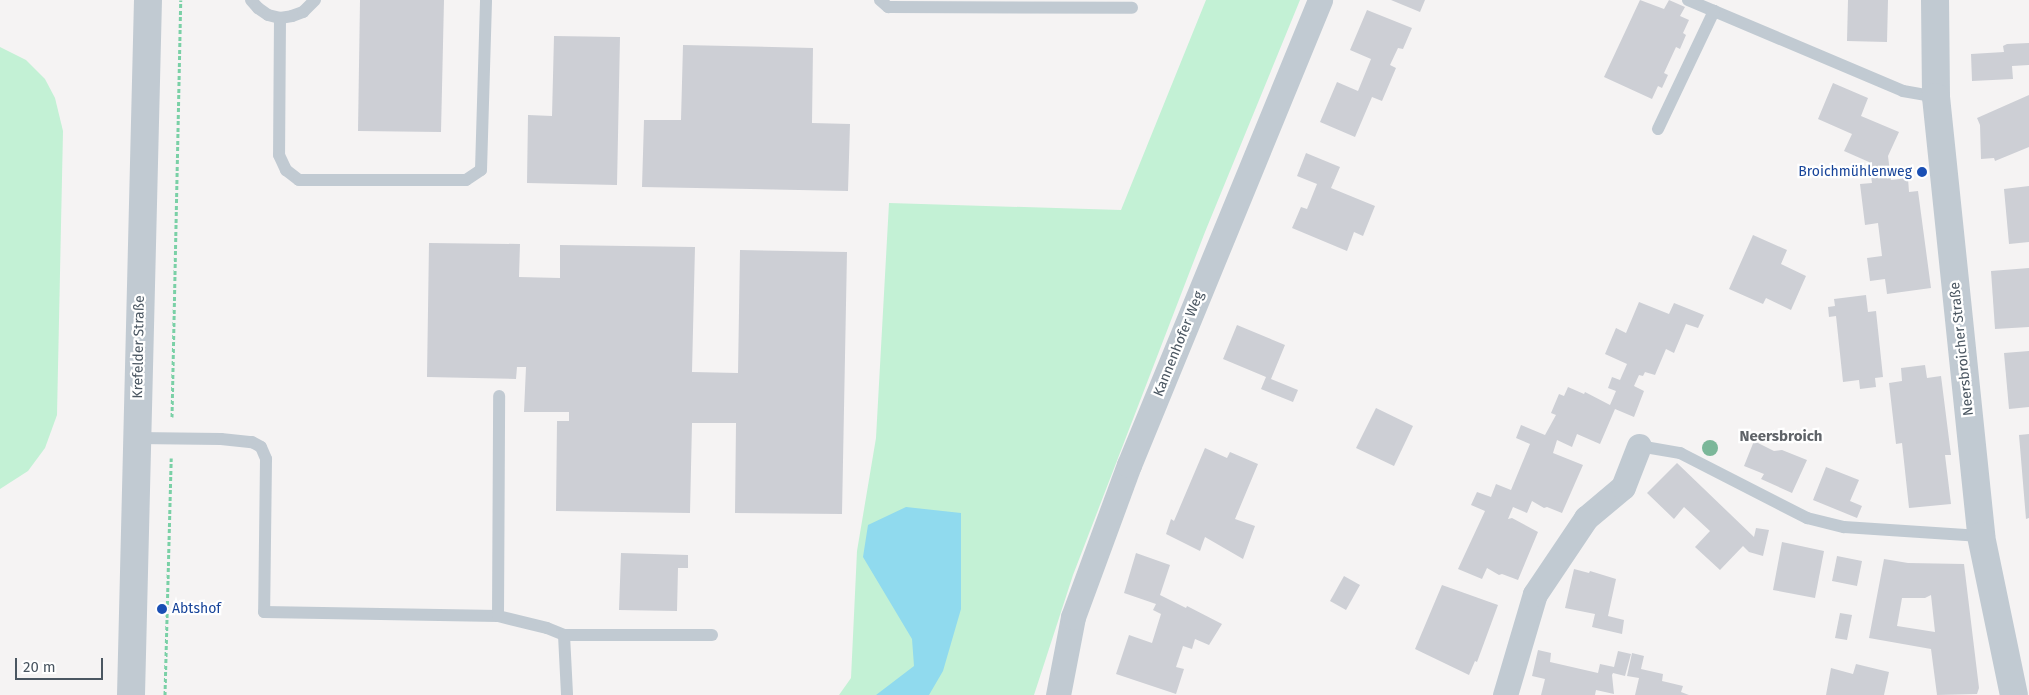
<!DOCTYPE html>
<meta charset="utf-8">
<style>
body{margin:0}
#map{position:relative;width:2029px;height:695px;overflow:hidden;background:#f5f3f3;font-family:"Fira Sans",sans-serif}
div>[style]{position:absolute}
.green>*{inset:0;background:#c3f1d5}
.water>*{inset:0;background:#90daee}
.building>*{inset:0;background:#cdcfd5}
.path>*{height:3px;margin-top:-1.5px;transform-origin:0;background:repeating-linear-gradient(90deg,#7ad0a6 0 4px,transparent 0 6.5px)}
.service>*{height:12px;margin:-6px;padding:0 6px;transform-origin:6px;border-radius:6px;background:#c1cad2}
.minor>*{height:25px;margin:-12.5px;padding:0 12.5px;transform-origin:12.5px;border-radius:12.5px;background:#c1cad2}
.tertiary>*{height:28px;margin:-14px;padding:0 14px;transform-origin:14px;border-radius:14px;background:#c1cad2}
.trees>*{width:16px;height:16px;margin:-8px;border-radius:50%;background:#7bb799}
.dots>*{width:14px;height:14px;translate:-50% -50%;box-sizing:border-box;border:2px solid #fff;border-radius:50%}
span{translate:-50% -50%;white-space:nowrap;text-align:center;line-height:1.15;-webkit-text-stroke:4.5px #fff;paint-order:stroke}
.transit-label{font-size:14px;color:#164399}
.right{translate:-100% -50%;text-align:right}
.left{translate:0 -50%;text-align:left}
.street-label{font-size:14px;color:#4a5661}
.neighbourhood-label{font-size:15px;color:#5f6368;font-weight:700}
.scale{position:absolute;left:15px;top:658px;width:88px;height:22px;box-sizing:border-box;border:2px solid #4a5661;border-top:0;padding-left:6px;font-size:15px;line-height:18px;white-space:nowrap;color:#4a5661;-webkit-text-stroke:4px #fff;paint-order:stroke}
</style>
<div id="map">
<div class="green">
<div style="clip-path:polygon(1206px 0,1300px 0,1205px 232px,1073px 575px,1034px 695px,839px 695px,851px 678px,857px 551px,876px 438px,889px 203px,1121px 210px)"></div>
<div style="clip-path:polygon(0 47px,26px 60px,45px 79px,55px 98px,63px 131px,57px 415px,45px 448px,28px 471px,0 489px)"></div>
</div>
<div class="water">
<div style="clip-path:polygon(906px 507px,961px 513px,961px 609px,943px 671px,929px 695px,876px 695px,914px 666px,912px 639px,863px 557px,868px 525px)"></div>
</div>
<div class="building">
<div style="clip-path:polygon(360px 0,444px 0,441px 132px,358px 131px)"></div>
<div style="clip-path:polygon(1391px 0,1425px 0,1420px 12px)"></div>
<div style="clip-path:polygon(1640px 0,1664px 9px,1669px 0,1685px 7px,1680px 16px,1689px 20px,1683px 33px,1686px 35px,1680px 49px,1676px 47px,1664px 73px,1668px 75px,1662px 88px,1658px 86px,1652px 99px,1604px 77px)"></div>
<div style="clip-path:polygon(1848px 0,1888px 0,1887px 42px,1847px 41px)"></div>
<div style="clip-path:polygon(1367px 10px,1412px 28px,1403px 49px,1398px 48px,1390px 65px,1396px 68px,1382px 101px,1372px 97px,1355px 137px,1320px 122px,1337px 82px,1358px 91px,1371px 59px,1350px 50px)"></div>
<div style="clip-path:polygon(554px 36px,620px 37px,617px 185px,527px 183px,528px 115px,552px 116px)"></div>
<div style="clip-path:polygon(2029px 43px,2029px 65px,2012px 66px,2013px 79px,1972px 81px,1971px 54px,2004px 52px,2003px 46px,2007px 44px)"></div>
<div style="clip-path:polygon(683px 45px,813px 48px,812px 123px,850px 124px,848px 191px,642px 187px,644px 120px,681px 120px)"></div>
<div style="clip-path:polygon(1833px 83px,1868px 98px,1861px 116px,1899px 132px,1888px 156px,1891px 180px,1908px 178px,1909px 192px,1918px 191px,1931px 288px,1887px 294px,1885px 279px,1870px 281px,1867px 258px,1882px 256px,1878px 223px,1865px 225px,1860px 184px,1872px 183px,1869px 162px,1844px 151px,1852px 134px,1818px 119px)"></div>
<div style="clip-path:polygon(2029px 95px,2029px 147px,1995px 161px,1994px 158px,1981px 159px,1980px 125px,1977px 118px)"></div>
<div style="clip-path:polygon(1306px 153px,1340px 167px,1331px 188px,1375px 206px,1363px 236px,1354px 232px,1347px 251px,1292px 228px,1301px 207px,1307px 209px,1317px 184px,1297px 176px)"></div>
<div style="clip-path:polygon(2029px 186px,2029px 242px,2009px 244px,2004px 189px)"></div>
<div style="clip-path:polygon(1753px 235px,1787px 250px,1781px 264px,1806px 276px,1791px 310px,1766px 298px,1763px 304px,1729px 289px)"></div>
<div style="clip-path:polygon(429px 243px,520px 244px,519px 277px,560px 278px,560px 245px,695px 247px,692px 372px,738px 373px,740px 250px,847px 252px,842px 514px,735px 513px,736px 423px,692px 423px,690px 513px,556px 511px,557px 421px,569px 421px,569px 412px,524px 412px,526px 367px,517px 367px,516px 379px,427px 377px)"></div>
<div style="clip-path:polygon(2029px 268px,2029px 327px,1995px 329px,1991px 271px)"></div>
<div style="clip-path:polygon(1866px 295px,1868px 312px,1876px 311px,1883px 377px,1875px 378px,1876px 387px,1860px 389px,1859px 380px,1843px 382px,1836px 316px,1829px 317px,1828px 307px,1835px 306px,1834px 299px)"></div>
<div style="clip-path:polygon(1639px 302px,1669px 314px,1674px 303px,1704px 315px,1698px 328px,1686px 324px,1674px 353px,1666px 349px,1655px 375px,1645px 372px,1643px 376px,1639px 375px,1634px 386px,1644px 391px,1634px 417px,1615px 409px,1600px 444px,1577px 434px,1572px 447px,1557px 440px,1553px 453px,1583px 465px,1562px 513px,1547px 507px,1544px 508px,1532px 501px,1527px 513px,1513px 507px,1508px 519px,1512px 518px,1538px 532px,1518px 580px,1502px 574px,1499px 575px,1487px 568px,1482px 579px,1458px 569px,1485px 511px,1471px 505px,1477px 492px,1491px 497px,1496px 484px,1511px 490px,1530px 444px,1516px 438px,1521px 425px,1545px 435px,1556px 415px,1551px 413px,1559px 394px,1564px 396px,1568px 387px,1584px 394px,1585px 392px,1610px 405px,1616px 391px,1608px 388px,1612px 377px,1620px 380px,1627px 364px,1605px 354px,1616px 328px,1626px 333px)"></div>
<div style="clip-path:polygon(1237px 325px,1285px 345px,1271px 379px,1298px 390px,1293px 402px,1261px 389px,1266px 377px,1223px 359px)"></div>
<div style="clip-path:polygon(2029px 351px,2029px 407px,2009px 409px,2004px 353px)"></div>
<div style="clip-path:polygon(1925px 365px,1927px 378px,1941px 376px,1951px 455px,1945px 455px,1951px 504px,1909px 508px,1902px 443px,1896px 444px,1889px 383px,1902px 381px,1901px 368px)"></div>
<div style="clip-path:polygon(1376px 408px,1413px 426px,1394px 466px,1356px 448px)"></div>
<div style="clip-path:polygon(2029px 434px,2029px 518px,2026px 519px,2019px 435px)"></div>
<div style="clip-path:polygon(1754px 441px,1774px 451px,1782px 450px,1807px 460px,1792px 493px,1761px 479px,1764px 474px,1744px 466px)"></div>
<div style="clip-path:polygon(1205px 448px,1227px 458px,1230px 452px,1258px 464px,1235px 519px,1255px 526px,1243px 559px,1205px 537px,1200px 551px,1166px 534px,1171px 519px,1174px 521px)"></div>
<div style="clip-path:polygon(1677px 463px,1754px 537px,1756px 528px,1769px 530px,1763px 556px,1749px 552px,1743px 546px,1720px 570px,1695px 547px,1710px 531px,1684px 507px,1674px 519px,1647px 493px)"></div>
<div style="clip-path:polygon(1826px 467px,1859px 480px,1850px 501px,1862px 506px,1857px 518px,1813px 500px)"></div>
<div style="clip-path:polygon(1782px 542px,1824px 551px,1815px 598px,1773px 590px)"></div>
<div style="clip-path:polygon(621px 553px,688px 555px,688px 568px,678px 568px,677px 611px,619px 610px)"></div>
<div style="clip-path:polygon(1136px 553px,1170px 565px,1160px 595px,1186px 608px,1187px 606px,1222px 624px,1209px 645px,1195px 639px,1192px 649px,1183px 646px,1176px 667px,1184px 669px,1176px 694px,1116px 674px,1129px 635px,1152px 643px,1161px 614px,1153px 610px,1156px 604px,1124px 593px)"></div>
<div style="clip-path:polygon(1837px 556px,1862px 561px,1857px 586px,1832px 581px)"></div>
<div style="clip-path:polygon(evenodd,1884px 559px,1908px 563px,1964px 564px,1979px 688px,1977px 694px,1937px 695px,1931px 649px,1869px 638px,1884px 559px,1931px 595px,1935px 632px,1897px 626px,1902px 598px,1925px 598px,1931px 595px)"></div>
<div style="clip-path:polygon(1574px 569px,1589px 573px,1590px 571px,1616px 579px,1608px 616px,1624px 620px,1622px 634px,1592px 627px,1595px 614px,1565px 608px)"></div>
<div style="clip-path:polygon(1344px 576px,1360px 585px,1346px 610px,1330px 601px)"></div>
<div style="clip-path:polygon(1442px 585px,1498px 605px,1477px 662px,1475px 661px,1469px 675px,1415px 649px)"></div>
<div style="clip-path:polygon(1840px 613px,1852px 615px,1847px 640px,1835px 638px)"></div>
<div style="clip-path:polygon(1538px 650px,1551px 653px,1550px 662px,1598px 673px,1600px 664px,1614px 667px,1618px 651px,1631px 654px,1625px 676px,1613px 673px,1612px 675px,1614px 694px,1596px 690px,1595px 695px,1541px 695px,1545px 679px,1532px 676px)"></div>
<div style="clip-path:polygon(1632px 653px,1644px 656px,1641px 669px,1663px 674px,1662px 681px,1683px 686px,1681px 692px,1689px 695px,1635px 695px,1639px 678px,1627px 676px)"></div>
<div style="clip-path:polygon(1856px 664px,1889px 672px,1884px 695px,1826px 695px,1831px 668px,1853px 674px)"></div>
</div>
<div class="path">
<div style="left:172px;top:417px;width:417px;rotate:-88.8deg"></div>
<div style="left:165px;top:695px;width:237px;rotate:-88.5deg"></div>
</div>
<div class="service">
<div style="left:251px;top:0;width:11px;rotate:49deg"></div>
<div style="left:258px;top:8px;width:12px;rotate:35deg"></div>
<div style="left:268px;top:15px;width:12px;rotate:14deg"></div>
<div style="left:280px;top:18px;width:12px;rotate:-9deg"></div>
<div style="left:292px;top:16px;width:12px;rotate:-20deg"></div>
<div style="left:303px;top:12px;width:17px;rotate:-45deg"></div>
<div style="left:880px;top:0;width:11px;rotate:41deg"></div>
<div style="left:888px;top:7px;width:244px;rotate:0.2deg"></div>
<div style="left:1688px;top:0;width:233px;rotate:22.9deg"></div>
<div style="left:1903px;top:91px;width:34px;rotate:10deg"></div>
<div style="left:280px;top:18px;width:137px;rotate:90.4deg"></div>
<div style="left:279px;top:155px;width:17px;rotate:65deg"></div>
<div style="left:286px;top:170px;width:16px;rotate:38deg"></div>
<div style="left:299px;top:180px;width:167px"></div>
<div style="left:466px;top:180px;width:18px;rotate:-34deg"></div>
<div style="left:481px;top:170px;width:170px;rotate:-88.3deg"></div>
<div style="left:1658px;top:129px;width:131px;rotate:-64.6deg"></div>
<div style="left:137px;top:438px;width:84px;rotate:0.7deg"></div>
<div style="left:221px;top:439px;width:31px;rotate:6deg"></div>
<div style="left:252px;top:442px;width:10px;rotate:29deg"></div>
<div style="left:261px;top:447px;width:13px;rotate:67deg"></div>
<div style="left:266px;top:459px;width:153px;rotate:90.7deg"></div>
<div style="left:264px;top:612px;width:234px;rotate:1deg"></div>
<div style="left:498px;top:616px;width:50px;rotate:13.8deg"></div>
<div style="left:547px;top:628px;width:18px;rotate:22deg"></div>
<div style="left:564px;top:635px;width:60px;rotate:87.1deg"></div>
<div style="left:1639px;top:446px;width:42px;rotate:9.7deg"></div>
<div style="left:1680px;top:453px;width:143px;rotate:27.1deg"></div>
<div style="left:1807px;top:518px;width:38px;rotate:14deg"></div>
<div style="left:1844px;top:527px;width:137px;rotate:3.8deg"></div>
<div style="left:498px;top:616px;width:220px;rotate:-89.7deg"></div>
<div style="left:564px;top:635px;width:148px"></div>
</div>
<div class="minor">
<div style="left:1058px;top:695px;width:79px;rotate:-79.1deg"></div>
<div style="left:1073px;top:617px;width:162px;rotate:-69.8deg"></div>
<div style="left:1129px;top:465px;width:503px;rotate:-67.67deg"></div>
<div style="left:1505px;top:695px;width:105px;rotate:-73.5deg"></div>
<div style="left:1535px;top:594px;width:92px;rotate:-56.1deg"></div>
<div style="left:1586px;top:518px;width:48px;rotate:-40deg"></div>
<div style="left:1623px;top:487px;width:44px;rotate:-68.7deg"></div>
</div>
<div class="tertiary">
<div style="left:1935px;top:0;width:97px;rotate:89.4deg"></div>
<div style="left:1936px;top:97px;width:441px;rotate:84.1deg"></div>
<div style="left:1981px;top:536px;width:162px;rotate:78.3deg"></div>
<div style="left:131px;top:695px;width:695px;rotate:-88.6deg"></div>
</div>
<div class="trees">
<div style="left:1710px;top:448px"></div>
</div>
<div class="dots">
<div style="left:1922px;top:172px;background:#1a4fb4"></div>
<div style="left:162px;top:609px;background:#1a4fb4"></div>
</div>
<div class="transit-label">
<span class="right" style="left:1912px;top:172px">Broichmühlenweg</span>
<span class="left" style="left:172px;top:609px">Abtshof</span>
</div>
<div class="street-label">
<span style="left:1179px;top:344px;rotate:-68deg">Kannenhofer Weg</span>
<span style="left:139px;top:347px;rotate:-89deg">Krefelder Straße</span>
<span style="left:1962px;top:349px;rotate:-96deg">Neersbroicher Straße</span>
</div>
<div class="neighbourhood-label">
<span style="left:1781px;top:437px">Neersbroich</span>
</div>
<div class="scale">20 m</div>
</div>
